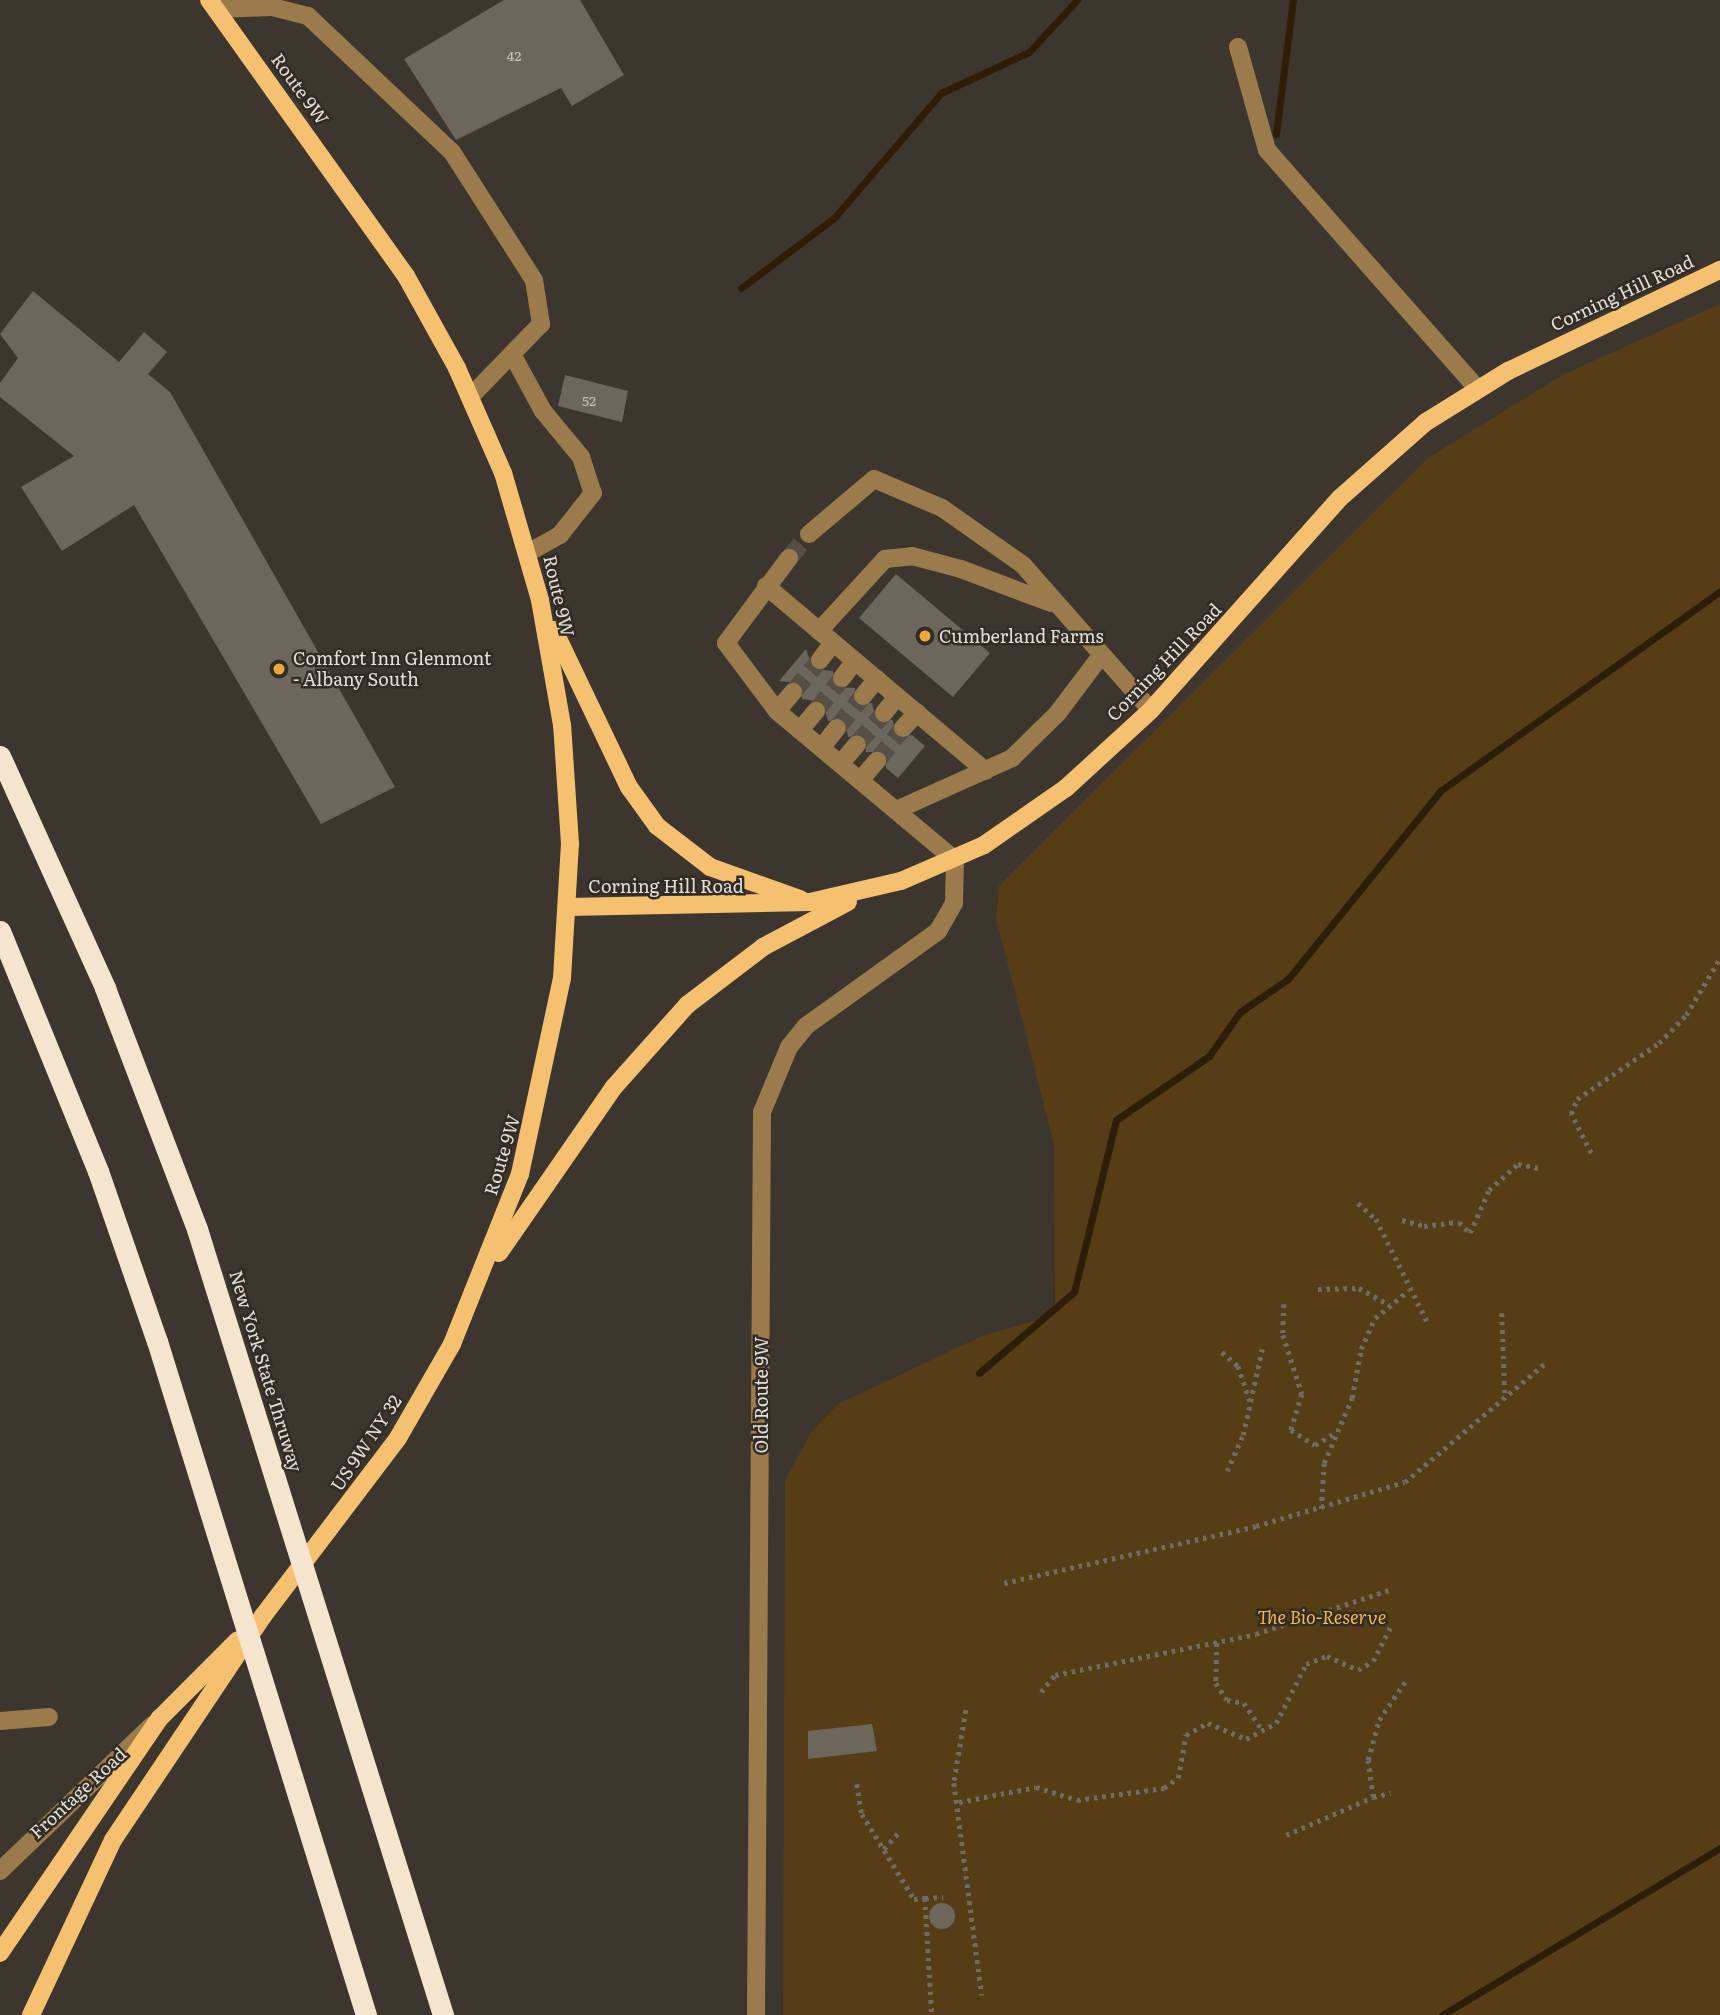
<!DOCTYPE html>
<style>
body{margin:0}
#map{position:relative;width:1720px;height:2015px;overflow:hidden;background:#3c362e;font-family:Literata,serif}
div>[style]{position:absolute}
.green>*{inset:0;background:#563d16}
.stream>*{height:7px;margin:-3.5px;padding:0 3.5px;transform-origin:3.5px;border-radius:3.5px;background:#2e1e07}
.building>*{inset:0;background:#6d665d}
.round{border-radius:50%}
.minor-tunnel>*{height:18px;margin-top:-9px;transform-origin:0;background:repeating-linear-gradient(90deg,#554f48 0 18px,transparent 0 27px)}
.path>*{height:4.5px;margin-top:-2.25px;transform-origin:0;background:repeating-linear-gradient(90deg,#706b64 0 3.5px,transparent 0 8.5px)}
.minor>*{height:18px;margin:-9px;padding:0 9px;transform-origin:9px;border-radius:9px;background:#9b7b4b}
.major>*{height:18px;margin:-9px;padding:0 9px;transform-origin:9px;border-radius:9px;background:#f6c071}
.highway>*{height:21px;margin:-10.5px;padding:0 10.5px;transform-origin:10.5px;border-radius:10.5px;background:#f5e5cf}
.dots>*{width:19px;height:19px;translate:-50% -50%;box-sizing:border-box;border:4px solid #312c24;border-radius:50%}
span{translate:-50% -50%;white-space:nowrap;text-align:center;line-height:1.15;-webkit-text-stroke:5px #312c24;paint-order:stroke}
.number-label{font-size:14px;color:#c5c0ba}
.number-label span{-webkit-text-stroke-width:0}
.street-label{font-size:18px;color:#e2ded9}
.poi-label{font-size:18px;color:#e2ded9}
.left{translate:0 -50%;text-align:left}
.park-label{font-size:18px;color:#f6b550;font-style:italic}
</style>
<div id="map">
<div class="green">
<div style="clip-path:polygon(1720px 304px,1720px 2015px,783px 2015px,785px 1480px,812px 1431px,838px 1404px,984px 1335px,1055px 1315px,1054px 1145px,996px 918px,999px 886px,1428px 458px,1564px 374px)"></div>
</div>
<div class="stream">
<div style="left:1276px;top:134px;width:135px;rotate:-82.8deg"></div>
<div style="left:741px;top:288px;width:116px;rotate:-37deg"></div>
<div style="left:834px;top:218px;width:165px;rotate:-49.4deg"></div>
<div style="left:941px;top:93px;width:97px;rotate:-25deg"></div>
<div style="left:1029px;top:52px;width:71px;rotate:-47.3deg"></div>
<div style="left:979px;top:1373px;width:125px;rotate:-40.5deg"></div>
<div style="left:1074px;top:1292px;width:177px;rotate:-76.3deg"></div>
<div style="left:1116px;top:1120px;width:113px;rotate:-34.5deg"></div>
<div style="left:1209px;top:1056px;width:54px;rotate:-54.8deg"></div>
<div style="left:1240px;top:1012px;width:58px;rotate:-34.5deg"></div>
<div style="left:1288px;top:979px;width:242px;rotate:-51deg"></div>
<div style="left:1440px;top:791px;width:344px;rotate:-35.5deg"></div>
<div style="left:1442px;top:2015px;width:324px;rotate:-31deg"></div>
</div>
<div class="building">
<div style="clip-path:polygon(504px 0,580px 0,624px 75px,572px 106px,561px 88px,456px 140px,404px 59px)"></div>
<div style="clip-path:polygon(33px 291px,119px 362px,144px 332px,167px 352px,148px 374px,170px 392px,395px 787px,321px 824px,134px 505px,62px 551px,21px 487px,74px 456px,0 397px,0 383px,18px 358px,0 334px)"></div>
<div style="clip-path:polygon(565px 375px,628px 391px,622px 422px,558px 406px)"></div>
<div style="clip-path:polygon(896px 574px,990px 653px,953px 697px,859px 618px)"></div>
<div style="clip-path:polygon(806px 649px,813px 669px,833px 671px,835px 687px,855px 688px,855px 704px,872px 703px,876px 721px,893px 720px,896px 737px,912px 735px,925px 746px,898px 778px,886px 768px,884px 752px,866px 752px,864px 735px,848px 737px,845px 720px,828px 721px,823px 702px,802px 699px,800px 683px,779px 681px)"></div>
<div style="clip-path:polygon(872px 1724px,877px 1751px,808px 1759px,808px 1731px)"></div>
<div class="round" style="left:929px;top:1903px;width:26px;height:26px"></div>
</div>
<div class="minor-tunnel">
<div style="left:789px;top:558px;width:31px;rotate:-50deg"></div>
<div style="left:793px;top:692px;width:42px;rotate:-49.8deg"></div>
<div style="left:816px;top:711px;width:42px;rotate:-51.8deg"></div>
<div style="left:837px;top:728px;width:41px;rotate:-50.9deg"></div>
<div style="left:857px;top:744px;width:41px;rotate:-48.9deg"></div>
<div style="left:877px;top:761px;width:42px;rotate:-51.8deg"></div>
</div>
<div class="path">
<div style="left:1591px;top:1153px;width:44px;rotate:-117.1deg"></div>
<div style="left:1571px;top:1114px;width:16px;rotate:-68deg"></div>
<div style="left:1577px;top:1099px;width:99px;rotate:-34.3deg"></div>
<div style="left:1659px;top:1043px;width:39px;rotate:-46deg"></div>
<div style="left:1686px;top:1015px;width:66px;rotate:-59.2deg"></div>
<div style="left:1358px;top:1203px;width:24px;rotate:42deg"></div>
<div style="left:1376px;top:1219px;width:114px;rotate:63.4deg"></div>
<div style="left:1402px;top:1220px;width:23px;rotate:15deg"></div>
<div style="left:1424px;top:1226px;width:35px;rotate:-7deg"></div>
<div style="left:1459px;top:1222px;width:16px;rotate:45deg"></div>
<div style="left:1470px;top:1233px;width:47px;rotate:-66.2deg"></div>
<div style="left:1489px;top:1190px;width:39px;rotate:-42deg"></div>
<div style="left:1518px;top:1164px;width:21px;rotate:11deg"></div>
<div style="left:1318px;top:1289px;width:41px;rotate:-1.4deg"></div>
<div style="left:1359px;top:1288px;width:35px;rotate:29deg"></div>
<div style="left:1284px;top:1304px;width:31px;rotate:92deg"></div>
<div style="left:1283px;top:1335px;width:62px;rotate:72.1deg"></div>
<div style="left:1302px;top:1394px;width:38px;rotate:107deg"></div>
<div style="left:1291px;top:1430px;width:28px;rotate:32deg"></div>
<div style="left:1315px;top:1445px;width:21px;rotate:-31deg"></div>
<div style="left:1502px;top:1313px;width:83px;rotate:87.9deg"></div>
<div style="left:1222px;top:1352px;width:21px;rotate:41deg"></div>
<div style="left:1238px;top:1366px;width:37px;rotate:71deg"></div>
<div style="left:1227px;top:1471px;width:39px;rotate:-66deg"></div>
<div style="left:1243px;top:1435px;width:88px;rotate:-77.5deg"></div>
<div style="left:1321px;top:1509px;width:46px;rotate:-86.3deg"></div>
<div style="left:1324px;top:1463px;width:71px;rotate:-66.7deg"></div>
<div style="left:1352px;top:1398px;width:50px;rotate:-79.6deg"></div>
<div style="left:1361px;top:1349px;width:34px;rotate:-66deg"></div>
<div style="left:1375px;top:1318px;width:43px;rotate:-39.3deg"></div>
<div style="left:1004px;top:1583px;width:258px;rotate:-12.7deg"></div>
<div style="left:1256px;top:1526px;width:155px;rotate:-16.5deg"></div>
<div style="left:1405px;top:1482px;width:182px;rotate:-40.3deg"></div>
<div style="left:1217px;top:1643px;width:40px;rotate:91.4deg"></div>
<div style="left:1216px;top:1683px;width:20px;rotate:57deg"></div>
<div style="left:1227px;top:1700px;width:17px;rotate:10deg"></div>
<div style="left:1244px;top:1703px;width:32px;rotate:56deg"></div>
<div style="left:1041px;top:1692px;width:22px;rotate:-51deg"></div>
<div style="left:1055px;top:1675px;width:205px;rotate:-11.5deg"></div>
<div style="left:1256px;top:1634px;width:140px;rotate:-18.3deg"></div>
<div style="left:966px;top:1710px;width:74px;rotate:99.3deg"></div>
<div style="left:954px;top:1783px;width:214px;rotate:82.5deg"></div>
<div style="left:857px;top:1784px;width:30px;rotate:81deg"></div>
<div style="left:862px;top:1814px;width:100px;rotate:58.5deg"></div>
<div style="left:914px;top:1899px;width:11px;rotate:-5deg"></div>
<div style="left:925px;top:1898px;width:117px;rotate:86.6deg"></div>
<div style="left:1373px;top:1797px;width:18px;rotate:-13deg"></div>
<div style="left:959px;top:1802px;width:78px;rotate:-11deg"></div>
<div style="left:1036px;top:1787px;width:43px;rotate:17.6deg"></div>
<div style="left:1077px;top:1800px;width:88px;rotate:-7.9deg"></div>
<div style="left:1164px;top:1788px;width:17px;rotate:-36deg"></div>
<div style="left:1178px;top:1778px;width:44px;rotate:-79.5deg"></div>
<div style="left:1186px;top:1735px;width:25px;rotate:-29deg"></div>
<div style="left:1208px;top:1723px;width:41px;rotate:22.8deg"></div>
<div style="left:1246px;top:1739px;width:34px;rotate:-28deg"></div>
<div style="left:1276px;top:1723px;width:66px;rotate:-63deg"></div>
<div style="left:1306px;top:1664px;width:22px;rotate:-21deg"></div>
<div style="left:1327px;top:1656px;width:34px;rotate:24deg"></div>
<div style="left:1358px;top:1670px;width:17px;rotate:-31deg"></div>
<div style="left:1373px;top:1661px;width:38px;rotate:-63deg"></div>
<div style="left:1286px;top:1835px;width:95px;rotate:-23.6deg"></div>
<div style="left:1373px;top:1797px;width:37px;rotate:-98deg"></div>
<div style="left:1368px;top:1760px;width:41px;rotate:-74.6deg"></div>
<div style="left:1379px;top:1720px;width:46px;rotate:-55.6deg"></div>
<div style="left:884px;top:1849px;width:23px;rotate:-49deg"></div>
<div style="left:925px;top:1898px;width:18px;rotate:-3deg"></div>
</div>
<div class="minor">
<div style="left:216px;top:9px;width:56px;rotate:-2deg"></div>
<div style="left:272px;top:7px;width:37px;rotate:14deg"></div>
<div style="left:308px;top:16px;width:198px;rotate:43.4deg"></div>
<div style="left:452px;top:152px;width:152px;rotate:57.4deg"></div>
<div style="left:534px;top:280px;width:45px;rotate:81deg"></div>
<div style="left:541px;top:324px;width:100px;rotate:134.2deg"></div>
<div style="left:1238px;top:47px;width:107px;rotate:74.3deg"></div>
<div style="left:1267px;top:150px;width:319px;rotate:48.6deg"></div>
<div style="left:512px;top:354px;width:65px;rotate:61.5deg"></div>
<div style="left:543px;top:411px;width:60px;rotate:50.4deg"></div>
<div style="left:581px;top:457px;width:38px;rotate:72deg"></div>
<div style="left:593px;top:493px;width:53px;rotate:128.2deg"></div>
<div style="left:560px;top:535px;width:37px;rotate:151deg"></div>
<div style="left:809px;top:534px;width:85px;rotate:-40.2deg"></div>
<div style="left:874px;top:479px;width:74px;rotate:23.1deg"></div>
<div style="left:942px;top:508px;width:99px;rotate:35.1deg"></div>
<div style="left:1023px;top:565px;width:193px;rotate:48.6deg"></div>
<div style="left:766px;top:586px;width:287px;rotate:40.1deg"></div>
<div style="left:819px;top:631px;width:98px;rotate:-47.5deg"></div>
<div style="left:885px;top:559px;width:27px;rotate:-6deg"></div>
<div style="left:912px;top:556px;width:51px;rotate:14.9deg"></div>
<div style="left:961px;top:569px;width:96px;rotate:20.7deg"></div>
<div style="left:820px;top:660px;width:21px;rotate:-53deg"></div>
<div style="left:842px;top:678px;width:21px;rotate:-53deg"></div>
<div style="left:863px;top:696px;width:22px;rotate:-51deg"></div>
<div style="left:777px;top:711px;width:25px;rotate:-50deg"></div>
<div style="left:884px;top:713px;width:21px;rotate:-51deg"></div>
<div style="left:903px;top:728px;width:21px;rotate:-47deg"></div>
<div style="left:800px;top:730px;width:25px;rotate:-50deg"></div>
<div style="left:822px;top:747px;width:24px;rotate:-52deg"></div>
<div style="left:842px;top:762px;width:23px;rotate:-50deg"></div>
<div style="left:862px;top:778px;width:23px;rotate:-49deg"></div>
<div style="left:901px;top:808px;width:122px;rotate:-24.2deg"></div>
<div style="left:1012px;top:758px;width:63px;rotate:-44.4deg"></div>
<div style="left:1057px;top:714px;width:71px;rotate:-53deg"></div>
<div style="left:0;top:1721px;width:49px;rotate:-4.7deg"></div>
<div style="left:0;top:1871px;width:211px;rotate:-43.8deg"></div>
<div style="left:756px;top:2015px;width:903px;rotate:-89.62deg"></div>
<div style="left:762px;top:1112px;width:70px;rotate:-67.4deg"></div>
<div style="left:789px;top:1047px;width:27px;rotate:-51deg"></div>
<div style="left:806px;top:1026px;width:163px;rotate:-35.7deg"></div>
<div style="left:938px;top:931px;width:32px;rotate:-60deg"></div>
<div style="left:954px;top:903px;width:43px;rotate:-88.7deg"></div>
<div style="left:955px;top:860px;width:232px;rotate:-140.1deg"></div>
<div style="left:777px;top:711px;width:85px;rotate:-126.9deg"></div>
<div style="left:726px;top:643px;width:106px;rotate:-53.5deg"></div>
</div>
<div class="major">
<div style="left:554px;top:630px;width:174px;rotate:64.5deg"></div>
<div style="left:629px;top:787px;width:48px;rotate:54.3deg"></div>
<div style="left:657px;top:826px;width:67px;rotate:37.7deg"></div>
<div style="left:710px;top:867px;width:96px;rotate:19.6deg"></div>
<div style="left:568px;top:907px;width:242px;rotate:-1.2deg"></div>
<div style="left:810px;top:902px;width:93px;rotate:-13deg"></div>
<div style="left:901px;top:881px;width:90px;rotate:-23.4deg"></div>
<div style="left:984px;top:845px;width:100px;rotate:-34.8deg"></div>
<div style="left:1066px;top:788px;width:115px;rotate:-42.5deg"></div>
<div style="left:1151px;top:710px;width:284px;rotate:-48.3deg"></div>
<div style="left:1340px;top:498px;width:115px;rotate:-41.5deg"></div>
<div style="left:1426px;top:422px;width:97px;rotate:-31.9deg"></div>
<div style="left:1508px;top:371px;width:235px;rotate:-25.5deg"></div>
<div style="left:499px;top:1253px;width:202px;rotate:-55.3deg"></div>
<div style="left:614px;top:1087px;width:110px;rotate:-48.3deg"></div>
<div style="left:687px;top:1005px;width:96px;rotate:-37.3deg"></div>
<div style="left:763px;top:947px;width:96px;rotate:-27.9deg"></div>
<div style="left:0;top:1953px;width:284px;rotate:-55.8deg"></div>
<div style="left:160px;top:1718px;width:110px;rotate:-45deg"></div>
<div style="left:31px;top:2015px;width:193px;rotate:-64.9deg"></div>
<div style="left:113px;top:1840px;width:270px;rotate:-56.2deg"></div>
<div style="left:263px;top:1616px;width:223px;rotate:-52.8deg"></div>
<div style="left:398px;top:1438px;width:108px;rotate:-60.1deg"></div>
<div style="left:452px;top:1344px;width:183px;rotate:-68.2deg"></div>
<div style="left:520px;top:1174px;width:200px;rotate:-77.9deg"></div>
<div style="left:562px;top:978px;width:134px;rotate:-86.6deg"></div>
<div style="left:570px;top:844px;width:119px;rotate:-93.8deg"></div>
<div style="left:562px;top:725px;width:127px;rotate:-100deg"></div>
<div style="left:540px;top:600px;width:132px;rotate:-106.2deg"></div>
<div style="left:503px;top:473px;width:115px;rotate:-113.7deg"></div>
<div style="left:457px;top:368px;width:105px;rotate:-119deg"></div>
<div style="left:406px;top:276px;width:339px;rotate:-125.5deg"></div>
</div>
<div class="highway">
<div style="left:0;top:756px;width:255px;rotate:65.6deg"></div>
<div style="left:105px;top:988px;width:258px;rotate:69.1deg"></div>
<div style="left:197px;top:1229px;width:824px;rotate:72.62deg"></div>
<div style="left:0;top:931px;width:259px;rotate:67.8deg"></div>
<div style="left:98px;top:1171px;width:180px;rotate:70.9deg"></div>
<div style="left:157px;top:1341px;width:706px;rotate:72.77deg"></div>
</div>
<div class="dots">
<div style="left:925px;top:636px;background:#eca93a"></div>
<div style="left:279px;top:669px;background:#eca93a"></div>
</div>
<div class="number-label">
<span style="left:514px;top:55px">42</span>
<span style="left:589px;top:400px">52</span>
</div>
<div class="street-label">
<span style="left:300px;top:89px;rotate:54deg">Route 9W</span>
<span style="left:1622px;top:293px;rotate:-25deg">Corning Hill Road</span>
<span style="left:559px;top:596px;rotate:77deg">Route 9W</span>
<span style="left:1164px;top:662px;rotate:-46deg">Corning Hill Road</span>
<span style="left:666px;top:886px">Corning Hill Road</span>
<span style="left:502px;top:1155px;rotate:-73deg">Route 9W</span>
<span style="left:266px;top:1371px;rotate:73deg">New York State Thruway</span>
<span style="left:761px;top:1395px;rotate:-90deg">Old Route 9W</span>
<span style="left:366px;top:1443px;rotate:-56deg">US 9W NY 32</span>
<span style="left:78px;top:1793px;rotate:-43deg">Frontage Road</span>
</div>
<div class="poi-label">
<span class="left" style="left:939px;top:636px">Cumberland Farms</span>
<span class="left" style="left:293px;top:669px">Comfort Inn Glenmont<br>- Albany South</span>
</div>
<div class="park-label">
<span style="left:1322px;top:1617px">The Bio-Reserve</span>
</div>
</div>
